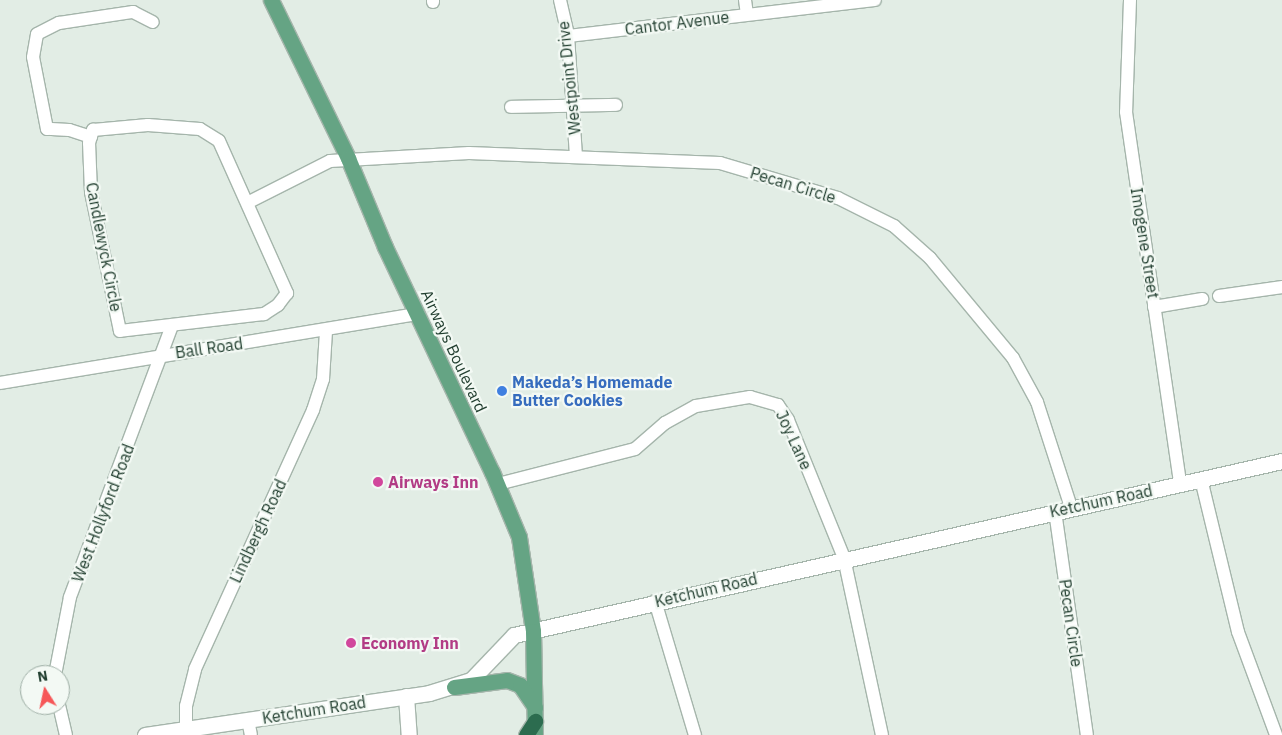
<!DOCTYPE html>
<meta charset="utf-8">
<style>
body{margin:0}
#map{position:relative;width:1282px;height:735px;overflow:hidden;background:#e2ede5;font-family:"IBM Plex Sans",sans-serif}
div>[style]{position:absolute}
.roads{filter:drop-shadow(1px 0 #a5b5ab) drop-shadow(-1px 0 #a5b5ab) drop-shadow(0 1px #a5b5ab) drop-shadow(0 -1px #a5b5ab)}
.minor>*{height:12px;margin:-6px;padding:0 6px;transform-origin:6px;border-radius:6px;background:#fff}
.tertiary>*{height:15px;margin:-7.5px;padding:0 7.5px;transform-origin:7.5px;border-radius:7.5px;background:#fff}
.secondary>*{height:15px;margin:-7.5px;padding:0 7.5px;transform-origin:7.5px;border-radius:7.5px;background:#fff}
.primary>*{height:15px;margin:-7.5px;padding:0 7.5px;transform-origin:7.5px;border-radius:7.5px;background:#65a484}
.motorway>*{height:15px;margin:-7.5px;padding:0 7.5px;transform-origin:7.5px;border-radius:7.5px;background:#2c6c4f}
.dots>*{width:14px;height:14px;translate:-50% -50%;box-sizing:border-box;border:2px solid #f3f9f4;border-radius:50%}
span{translate:-50% -50%;white-space:nowrap;text-align:center;line-height:1.15;-webkit-text-stroke:4.5px #f3f9f4;paint-order:stroke}
.street-label{font-size:16px;color:#223f30}
.shop-label{font-size:16px;color:#366cbe;font-weight:700}
.left{translate:0 -50%;text-align:left}
.hotel-label{font-size:16px;color:#b23c85;font-weight:700}
.north{position:absolute;left:20px;top:665px;width:50px;height:50px;box-sizing:border-box;background:#f3f9f4;border:1px solid #9fafa6;border-radius:50%;rotate:350deg;font-size:14px;font-weight:700;line-height:20px;text-align:center;color:#223f30}
.north::after{content:'';display:block;margin:auto;width:18px;height:22px;background:#f65758;clip-path:polygon(50% 0,100% 100%,50% 72%,0 100%)}
</style>
<div id="map">
<div class="roads">
<div class="minor">
<div style="left:433px;top:0;width:2px;rotate:90deg"></div>
<div style="left:560px;top:0;width:37px;rotate:77deg"></div>
<div style="left:568px;top:36px;width:120px;rotate:86.2deg"></div>
<div style="left:745px;top:0;width:14px;rotate:82deg"></div>
<div style="left:1130px;top:0;width:112px;rotate:92deg"></div>
<div style="left:1126px;top:112px;width:376px;rotate:81.7deg"></div>
<div style="left:568px;top:36px;width:309px;rotate:-6.7deg"></div>
<div style="left:511px;top:107px;width:105px;rotate:-1.1deg"></div>
<div style="left:148px;top:125px;width:52px;rotate:4.4deg"></div>
<div style="left:200px;top:129px;width:22px;rotate:32deg"></div>
<div style="left:219px;top:141px;width:167px;rotate:65.9deg"></div>
<div style="left:287px;top:293px;width:15px;rotate:127deg"></div>
<div style="left:278px;top:305px;width:17px;rotate:147deg"></div>
<div style="left:264px;top:314px;width:145px;rotate:173.3deg"></div>
<div style="left:120px;top:331px;width:142px;rotate:-101.8deg"></div>
<div style="left:91px;top:192px;width:49px;rotate:-92.3deg"></div>
<div style="left:89px;top:143px;width:14px;rotate:-73deg"></div>
<div style="left:93px;top:130px;width:55px;rotate:-5.2deg"></div>
<div style="left:91px;top:137px;width:23px;rotate:-162deg"></div>
<div style="left:69px;top:130px;width:22px;rotate:-177deg"></div>
<div style="left:47px;top:129px;width:73px;rotate:-101deg"></div>
<div style="left:33px;top:57px;width:23px;rotate:-80deg"></div>
<div style="left:37px;top:34px;width:25px;rotate:-27deg"></div>
<div style="left:59px;top:23px;width:75px;rotate:-8.5deg"></div>
<div style="left:133px;top:12px;width:22px;rotate:27deg"></div>
<div style="left:249px;top:202px;width:91px;rotate:-26.8deg"></div>
<div style="left:330px;top:161px;width:139px;rotate:-3.3deg"></div>
<div style="left:469px;top:153px;width:251px;rotate:2.3deg"></div>
<div style="left:720px;top:163px;width:123px;rotate:16.5deg"></div>
<div style="left:838px;top:198px;width:63px;rotate:26.6deg"></div>
<div style="left:894px;top:226px;width:48px;rotate:41.6deg"></div>
<div style="left:930px;top:258px;width:130px;rotate:50.3deg"></div>
<div style="left:1013px;top:358px;width:50px;rotate:61.4deg"></div>
<div style="left:1037px;top:402px;width:110px;rotate:72.1deg"></div>
<div style="left:1219px;top:296px;width:64px;rotate:-8.1deg"></div>
<div style="left:1154px;top:307px;width:49px;rotate:-9.5deg"></div>
<div style="left:0;top:383px;width:424px;rotate:-9.4deg"></div>
<div style="left:1201px;top:479px;width:157px;rotate:76.4deg"></div>
<div style="left:1238px;top:632px;width:110px;rotate:69.7deg"></div>
<div style="left:498px;top:484px;width:141px;rotate:-14.3deg"></div>
<div style="left:635px;top:449px;width:40px;rotate:-41deg"></div>
<div style="left:665px;top:423px;width:35px;rotate:-29deg"></div>
<div style="left:696px;top:406px;width:55px;rotate:-9.5deg"></div>
<div style="left:750px;top:397px;width:29px;rotate:16deg"></div>
<div style="left:778px;top:405px;width:18px;rotate:56deg"></div>
<div style="left:788px;top:420px;width:149px;rotate:67.9deg"></div>
<div style="left:844px;top:558px;width:181px;rotate:77.9deg"></div>
<div style="left:1055px;top:511px;width:226px;rotate:81.9deg"></div>
<div style="left:655px;top:601px;width:140px;rotate:73.4deg"></div>
<div style="left:55px;top:675px;width:79px;rotate:-79.1deg"></div>
<div style="left:70px;top:597px;width:290px;rotate:-69.4deg"></div>
<div style="left:59px;top:705px;width:31px;rotate:77deg"></div>
<div style="left:248px;top:720px;width:15px;rotate:79deg"></div>
<div style="left:186px;top:730px;width:24px;rotate:-90deg"></div>
<div style="left:186px;top:706px;width:38px;rotate:-76deg"></div>
<div style="left:195px;top:669px;width:285px;rotate:-65.5deg"></div>
<div style="left:313px;top:410px;width:33px;rotate:-72deg"></div>
<div style="left:323px;top:379px;width:48px;rotate:-86.4deg"></div>
</div>
<div class="tertiary">
<div style="left:406px;top:696px;width:39px;rotate:86deg"></div>
</div>
<div class="secondary">
<div style="left:145px;top:735px;width:287px;rotate:-8.4deg"></div>
<div style="left:429px;top:693px;width:44px;rotate:-17.2deg"></div>
<div style="left:471px;top:680px;width:62px;rotate:-46.3deg"></div>
<div style="left:514px;top:635px;width:787px;rotate:-12.77deg"></div>
</div>
<div class="primary">
<div style="left:271px;top:0;width:176px;rotate:64deg"></div>
<div style="left:348px;top:158px;width:96px;rotate:67.4deg"></div>
<div style="left:385px;top:247px;width:249px;rotate:64.6deg"></div>
<div style="left:492px;top:472px;width:70px;rotate:67.4deg"></div>
<div style="left:519px;top:537px;width:95px;rotate:81.5deg"></div>
<div style="left:533px;top:631px;width:103px;rotate:88.9deg"></div>
<div style="left:454px;top:687px;width:53px;rotate:-7.5deg"></div>
<div style="left:507px;top:680px;width:14px;rotate:21deg"></div>
<div style="left:520px;top:685px;width:27px;rotate:56deg"></div>
</div>
<div class="motorway">
<div style="left:526px;top:735px;width:17px;rotate:-57deg"></div>
</div>
</div>
<div class="dots">
<div style="left:502px;top:391px;background:#3f7fe0"></div>
<div style="left:378px;top:482px;background:#d1479c"></div>
<div style="left:351px;top:643px;background:#d1479c"></div>
</div>
<div class="street-label">
<span style="left:677px;top:23px;rotate:-7deg">Cantor Avenue</span>
<span style="left:569px;top:78px;rotate:-96deg">Westpoint Drive</span>
<span style="left:793px;top:185px;rotate:17deg">Pecan Circle</span>
<span style="left:1145px;top:243px;rotate:81deg">Imogene Street</span>
<span style="left:104px;top:247px;rotate:79deg">Candlewyck Circle</span>
<span style="left:209px;top:348px;rotate:-8deg">Ball Road</span>
<span style="left:454px;top:351px;rotate:65deg">Airways Boulevard</span>
<span style="left:794px;top:440px;rotate:65deg">Joy Lane</span>
<span style="left:1101px;top:501px;rotate:-12deg">Ketchum Road</span>
<span style="left:103px;top:513px;rotate:-69deg">West Hollyford Road</span>
<span style="left:258px;top:531px;rotate:-65deg">Lindbergh Road</span>
<span style="left:706px;top:590px;rotate:-13deg">Ketchum Road</span>
<span style="left:1071px;top:623px;rotate:82deg">Pecan Circle</span>
<span style="left:314px;top:710px;rotate:-9deg">Ketchum Road</span>
</div>
<div class="shop-label">
<span class="left" style="left:512px;top:391px">Makeda’s Homemade<br>Butter Cookies</span>
</div>
<div class="hotel-label">
<span class="left" style="left:388px;top:482px">Airways Inn</span>
<span class="left" style="left:361px;top:643px">Economy Inn</span>
</div>
<div class="north">N</div>
</div>
